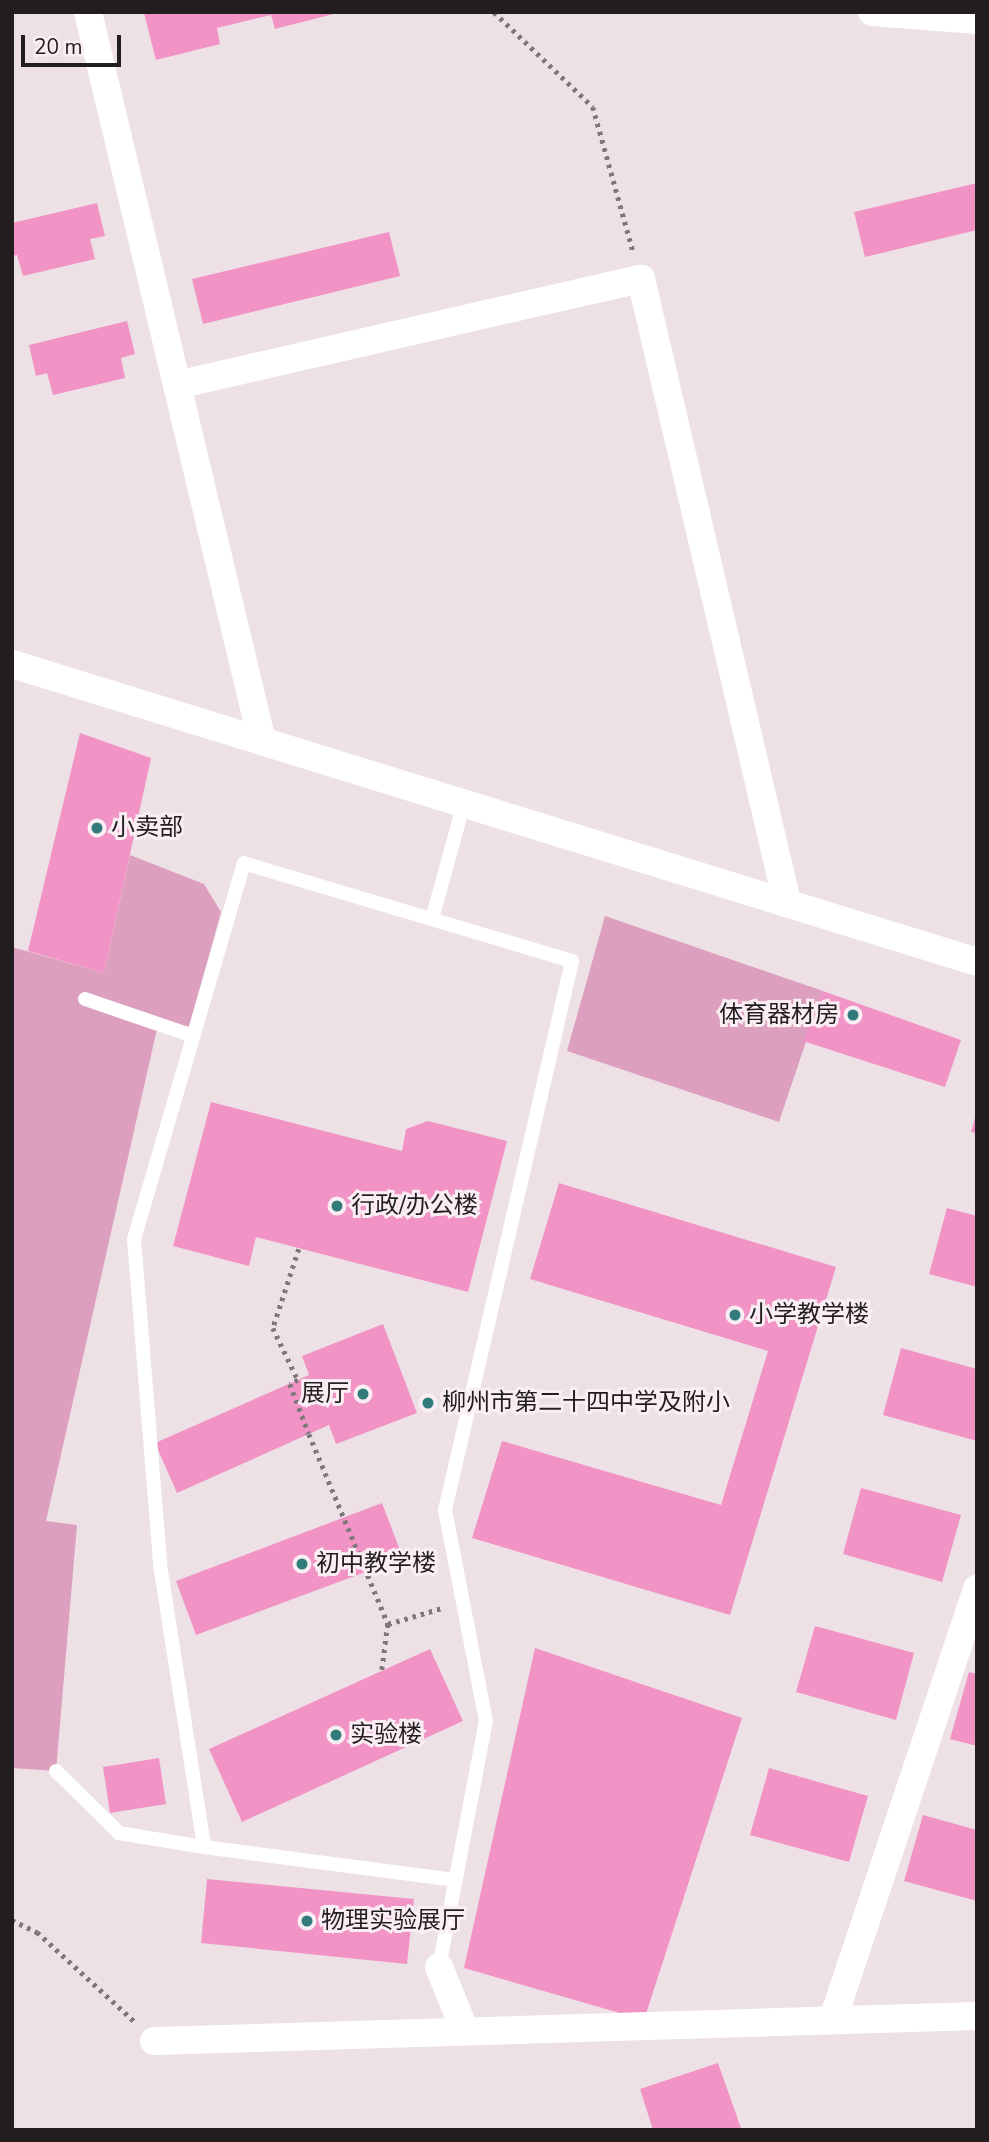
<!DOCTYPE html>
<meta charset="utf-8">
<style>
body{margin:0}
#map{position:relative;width:989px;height:2142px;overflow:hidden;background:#ede1e6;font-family:"Nunito Sans","Noto Sans SC",sans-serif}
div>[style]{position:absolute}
.green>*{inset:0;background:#dd9fbe}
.building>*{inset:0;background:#f194c5}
.path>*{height:4.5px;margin-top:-2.25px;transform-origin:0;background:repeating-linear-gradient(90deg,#7f787b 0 3.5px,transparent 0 8.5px)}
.lane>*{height:14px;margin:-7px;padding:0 7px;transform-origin:7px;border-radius:7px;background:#fff}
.street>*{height:28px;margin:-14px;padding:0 14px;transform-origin:14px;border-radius:14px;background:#fff}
.dots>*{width:19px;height:19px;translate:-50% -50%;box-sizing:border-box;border:4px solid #faeef4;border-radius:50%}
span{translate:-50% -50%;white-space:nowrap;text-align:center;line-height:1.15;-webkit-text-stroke:6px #faeef4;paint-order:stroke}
.poi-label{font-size:24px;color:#221e20}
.left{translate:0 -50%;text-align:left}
.right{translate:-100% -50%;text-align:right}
.frame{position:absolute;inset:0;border:14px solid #221e20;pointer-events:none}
.scale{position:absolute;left:21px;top:35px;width:100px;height:32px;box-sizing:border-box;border:4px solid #221e20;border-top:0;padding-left:9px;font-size:21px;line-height:24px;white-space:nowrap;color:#221e20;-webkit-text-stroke:5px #faeef4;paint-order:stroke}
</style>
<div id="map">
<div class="green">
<div style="clip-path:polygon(130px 855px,204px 884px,221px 912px,189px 1027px,159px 1020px,46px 1521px,77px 1525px,56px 1771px,12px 1768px,12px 947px,104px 973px)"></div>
<div style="clip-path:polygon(605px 916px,823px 991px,779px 1122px,567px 1051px)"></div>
</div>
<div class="building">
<div style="clip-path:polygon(341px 12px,275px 29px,271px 15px,217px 28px,220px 44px,156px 60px,144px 13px)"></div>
<div style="clip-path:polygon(977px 183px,977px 230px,865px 257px,854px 212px)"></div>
<div style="clip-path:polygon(97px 203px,105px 236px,90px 239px,95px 259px,23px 276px,17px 255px,12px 256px,12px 223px)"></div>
<div style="clip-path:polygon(389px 232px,400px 276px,203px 324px,192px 279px)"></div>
<div style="clip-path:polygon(127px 321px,135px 354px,121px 358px,125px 378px,53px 395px,47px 373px,36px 376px,29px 345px)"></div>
<div style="clip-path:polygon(80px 733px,151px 758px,104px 973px,28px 951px)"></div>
<div style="clip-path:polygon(823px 991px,961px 1040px,945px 1087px,803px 1041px)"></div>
<div style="clip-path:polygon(211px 1102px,402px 1151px,406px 1129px,428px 1121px,507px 1141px,468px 1292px,256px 1237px,249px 1266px,173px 1246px)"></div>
<div style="clip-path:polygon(976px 1114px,977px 1114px,977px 1133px,971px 1132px)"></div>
<div style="clip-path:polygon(559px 1183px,836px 1267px,730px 1615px,472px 1538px,502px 1441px,721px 1505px,768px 1351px,530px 1279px)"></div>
<div style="clip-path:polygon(947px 1208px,977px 1216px,977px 1287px,929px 1274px)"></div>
<div style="clip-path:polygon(383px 1324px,417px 1413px,336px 1444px,329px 1425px,177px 1493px,155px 1443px,309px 1375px,302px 1356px)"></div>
<div style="clip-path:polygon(901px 1348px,977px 1369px,977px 1441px,883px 1415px)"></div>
<div style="clip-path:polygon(861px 1488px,961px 1515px,942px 1582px,843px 1554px)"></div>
<div style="clip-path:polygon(382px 1503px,403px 1558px,196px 1635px,176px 1581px)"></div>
<div style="clip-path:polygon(815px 1626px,914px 1653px,896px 1720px,796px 1692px)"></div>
<div style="clip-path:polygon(535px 1648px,742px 1718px,644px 2020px,464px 1968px)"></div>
<div style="clip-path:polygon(430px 1649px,463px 1721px,242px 1822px,209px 1749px)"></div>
<div style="clip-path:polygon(969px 1672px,977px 1674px,977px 1746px,950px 1739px)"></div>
<div style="clip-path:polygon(159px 1758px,166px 1804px,110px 1813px,103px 1767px)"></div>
<div style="clip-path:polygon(769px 1768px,868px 1796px,849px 1862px,750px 1835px)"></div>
<div style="clip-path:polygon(923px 1815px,977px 1830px,977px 1901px,904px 1881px)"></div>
<div style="clip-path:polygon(207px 1879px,414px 1899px,407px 1964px,201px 1943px)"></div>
<div style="clip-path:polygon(718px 2063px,741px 2128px,653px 2130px,640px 2089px)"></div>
</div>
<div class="path">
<div style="left:494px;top:12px;width:137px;rotate:43.8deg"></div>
<div style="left:593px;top:107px;width:149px;rotate:74.5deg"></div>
<div style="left:299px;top:1249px;width:83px;rotate:108.2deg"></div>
<div style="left:273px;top:1328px;width:58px;rotate:64.3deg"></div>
<div style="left:298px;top:1380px;width:9px;rotate:153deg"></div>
<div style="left:290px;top:1384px;width:53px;rotate:69.2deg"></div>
<div style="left:309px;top:1434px;width:206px;rotate:67.4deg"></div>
<div style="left:388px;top:1624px;width:46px;rotate:97.4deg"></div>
<div style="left:388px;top:1624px;width:56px;rotate:-16.5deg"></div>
<div style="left:12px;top:1920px;width:28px;rotate:26deg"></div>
<div style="left:37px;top:1932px;width:132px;rotate:42.5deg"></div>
</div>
<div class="lane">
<div style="left:432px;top:919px;width:120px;rotate:-74.6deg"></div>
<div style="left:85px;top:999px;width:114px;rotate:18.9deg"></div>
<div style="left:56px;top:1771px;width:88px;rotate:44.5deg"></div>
<div style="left:119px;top:1833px;width:86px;rotate:9.4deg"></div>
<div style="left:439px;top:1967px;width:250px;rotate:-79.2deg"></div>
<div style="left:486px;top:1721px;width:215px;rotate:-101deg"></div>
<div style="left:445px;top:1510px;width:563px;rotate:-76.97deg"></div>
<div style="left:572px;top:961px;width:342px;rotate:-163.4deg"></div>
<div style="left:244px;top:863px;width:392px;rotate:106.3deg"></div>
<div style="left:134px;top:1239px;width:333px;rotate:85.4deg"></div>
<div style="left:161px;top:1571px;width:279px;rotate:81.1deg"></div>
<div style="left:204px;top:1847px;width:254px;rotate:7.5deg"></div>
</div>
<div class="street">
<div style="left:88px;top:12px;width:749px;rotate:76.58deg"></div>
<div style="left:872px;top:12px;width:105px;rotate:4.4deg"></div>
<div style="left:177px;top:385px;width:476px;rotate:-12.9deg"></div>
<div style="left:641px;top:279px;width:640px;rotate:76.81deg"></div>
<div style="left:12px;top:664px;width:1010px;rotate:17.16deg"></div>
<div style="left:439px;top:1967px;width:69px;rotate:67.9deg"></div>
<div style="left:833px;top:2019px;width:454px;rotate:-71.5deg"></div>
<div style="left:154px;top:2041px;width:823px;rotate:-1.74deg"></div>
</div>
<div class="dots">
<div style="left:97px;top:828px;background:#327b7b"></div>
<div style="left:853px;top:1015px;background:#327b7b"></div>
<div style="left:337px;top:1206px;background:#327b7b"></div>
<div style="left:735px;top:1315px;background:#327b7b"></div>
<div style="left:363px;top:1394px;background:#327b7b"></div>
<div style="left:428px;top:1403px;background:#327b7b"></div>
<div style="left:302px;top:1564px;background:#327b7b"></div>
<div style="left:336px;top:1735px;background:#327b7b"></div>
<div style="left:307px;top:1921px;background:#327b7b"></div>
</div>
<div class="poi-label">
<span class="left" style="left:111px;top:828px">小卖部</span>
<span class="right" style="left:839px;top:1015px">体育器材房</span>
<span class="left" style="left:351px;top:1206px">行政/办公楼</span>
<span class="left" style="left:749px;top:1315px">小学教学楼</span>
<span class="right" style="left:349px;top:1394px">展厅</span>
<span class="left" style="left:442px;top:1403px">柳州市第二十四中学及附小</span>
<span class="left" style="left:316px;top:1564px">初中教学楼</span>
<span class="left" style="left:350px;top:1735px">实验楼</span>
<span class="left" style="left:321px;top:1921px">物理实验展厅</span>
</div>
<div class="frame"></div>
<div class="scale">20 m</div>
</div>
